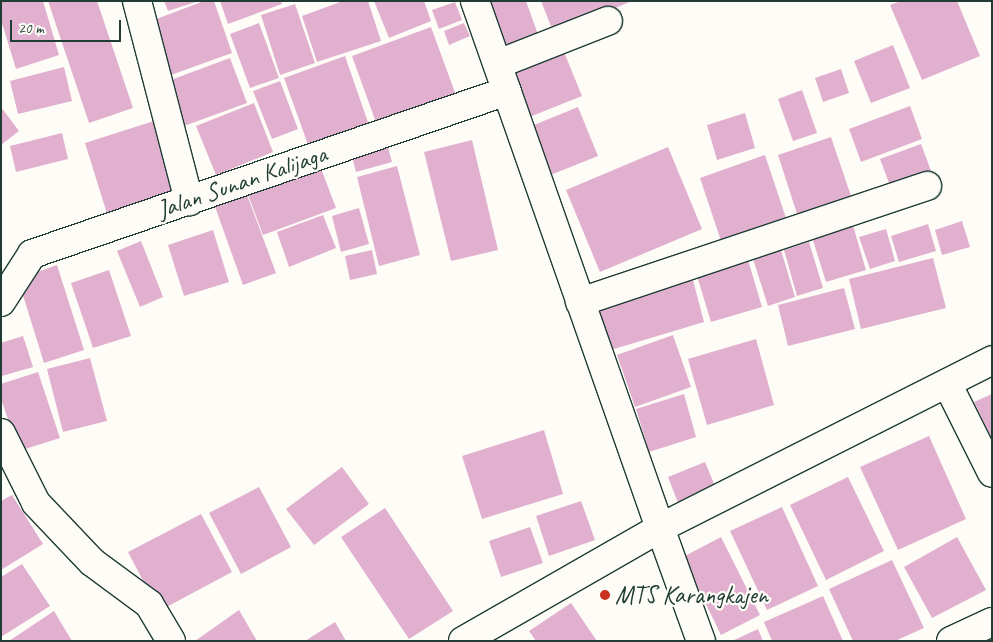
<!DOCTYPE html>
<style>
body{margin:0}
#map{position:relative;width:993px;height:642px;overflow:hidden;background:#fdfcf7;font-family:Caveat,sans-serif}
div>[style]{position:absolute}
.building>*{inset:0;background:#e2b0cf}
.roads{filter:drop-shadow(1px 0 #1f3d34) drop-shadow(-1px 0 #1f3d34) drop-shadow(0 1px #1f3d34) drop-shadow(0 -1px #1f3d34)}
.minor>*{height:28px;margin:-14px;padding:0 14px;transform-origin:14px;border-radius:14px;background:#fdfcf7}
.dots>*{width:14px;height:14px;translate:-50% -50%;box-sizing:border-box;border:2px solid #fdfcf7;border-radius:50%}
span{translate:-50% -50%;white-space:nowrap;text-align:center;line-height:1.15;-webkit-text-stroke:4.5px #fdfcf7;paint-order:stroke}
.street-label{font-size:25px;color:#1f3d34}
.poi-label{font-size:25px;color:#1f3d34}
.left{translate:0 -50%;text-align:left}
.frame{position:absolute;inset:0;border:2px solid #1f3d34;pointer-events:none}
.scale{position:absolute;left:10px;top:20px;width:111px;height:22px;box-sizing:border-box;border:2px solid #1f3d34;border-top:0;padding-left:6px;font-size:15px;line-height:18px;white-space:nowrap;color:#1f3d34;-webkit-text-stroke:4px #fdfcf7;paint-order:stroke}
</style>
<div id="map">
<div class="building">
<div style="clip-path:polygon(1px 1px,43px 1px,59px 55px,16px 69px,1px 20px)"></div>
<div style="clip-path:polygon(48px 1px,97px 1px,133px 108px,89px 123px)"></div>
<div style="clip-path:polygon(164px 1px,196px 1px,196px 2px,168px 11px)"></div>
<div style="clip-path:polygon(204px 1px,214px 1px,232px 53px,171px 75px,151px 21px)"></div>
<div style="clip-path:polygon(220px 1px,281px 1px,282px 4px,228px 24px)"></div>
<div style="clip-path:polygon(343px 1px,368px 1px,381px 41px,317px 62px,302px 16px)"></div>
<div style="clip-path:polygon(374px 1px,424px 1px,431px 21px,389px 38px)"></div>
<div style="clip-path:polygon(484px 1px,526px 1px,541px 43px,504px 57px)"></div>
<div style="clip-path:polygon(541px 1px,632px 1px,554px 34px)"></div>
<div style="clip-path:polygon(901px 1px,957px 1px,980px 56px,922px 80px,890px 5px)"></div>
<div style="clip-path:polygon(455px 2px,462px 20px,439px 29px,432px 10px)"></div>
<div style="clip-path:polygon(295px 4px,315px 63px,280px 75px,261px 15px)"></div>
<div style="clip-path:polygon(259px 23px,279px 78px,250px 88px,230px 34px)"></div>
<div style="clip-path:polygon(464px 23px,470px 36px,449px 45px,444px 31px)"></div>
<div style="clip-path:polygon(431px 27px,457px 98px,378px 128px,352px 56px)"></div>
<div style="clip-path:polygon(893px 45px,910px 88px,871px 103px,854px 61px)"></div>
<div style="clip-path:polygon(564px 52px,582px 96px,527px 118px,510px 74px)"></div>
<div style="clip-path:polygon(345px 56px,370px 128px,310px 150px,284px 78px)"></div>
<div style="clip-path:polygon(230px 58px,247px 103px,184px 126px,168px 81px)"></div>
<div style="clip-path:polygon(64px 67px,72px 101px,18px 114px,10px 81px)"></div>
<div style="clip-path:polygon(841px 69px,849px 93px,823px 102px,815px 78px)"></div>
<div style="clip-path:polygon(280px 81px,298px 129px,272px 139px,253px 91px)"></div>
<div style="clip-path:polygon(802px 90px,817px 133px,793px 141px,778px 99px)"></div>
<div style="clip-path:polygon(254px 103px,273px 152px,216px 175px,196px 126px)"></div>
<div style="clip-path:polygon(910px 106px,922px 139px,861px 162px,849px 129px)"></div>
<div style="clip-path:polygon(1px 107px,19px 131px,1px 145px)"></div>
<div style="clip-path:polygon(578px 107px,598px 156px,548px 176px,529px 127px)"></div>
<div style="clip-path:polygon(745px 113px,755px 148px,717px 160px,707px 125px)"></div>
<div style="clip-path:polygon(157px 120px,182px 197px,109px 220px,85px 143px)"></div>
<div style="clip-path:polygon(62px 133px,68px 159px,16px 172px,10px 146px)"></div>
<div style="clip-path:polygon(831px 137px,853px 202px,799px 220px,778px 155px)"></div>
<div style="clip-path:polygon(386px 140px,392px 162px,356px 172px,350px 149px)"></div>
<div style="clip-path:polygon(472px 140px,498px 250px,451px 261px,424px 152px)"></div>
<div style="clip-path:polygon(921px 144px,933px 176px,892px 191px,880px 159px)"></div>
<div style="clip-path:polygon(668px 147px,702px 229px,600px 272px,566px 190px)"></div>
<div style="clip-path:polygon(765px 155px,786px 218px,721px 241px,700px 178px)"></div>
<div style="clip-path:polygon(319px 163px,336px 208px,263px 235px,246px 189px)"></div>
<div style="clip-path:polygon(397px 166px,420px 255px,379px 266px,357px 177px)"></div>
<div style="clip-path:polygon(246px 192px,276px 273px,243px 285px,214px 204px)"></div>
<div style="clip-path:polygon(359px 208px,369px 244px,341px 252px,332px 216px)"></div>
<div style="clip-path:polygon(323px 215px,336px 248px,289px 267px,277px 232px)"></div>
<div style="clip-path:polygon(962px 221px,970px 247px,942px 255px,935px 230px)"></div>
<div style="clip-path:polygon(852px 222px,866px 270px,826px 282px,811px 234px)"></div>
<div style="clip-path:polygon(928px 224px,936px 251px,899px 262px,891px 236px)"></div>
<div style="clip-path:polygon(886px 229px,895px 261px,870px 269px,859px 237px)"></div>
<div style="clip-path:polygon(213px 230px,229px 282px,184px 296px,168px 245px)"></div>
<div style="clip-path:polygon(141px 241px,163px 297px,140px 307px,117px 251px)"></div>
<div style="clip-path:polygon(809px 242px,823px 288px,797px 296px,784px 250px)"></div>
<div style="clip-path:polygon(372px 250px,377px 274px,350px 280px,345px 256px)"></div>
<div style="clip-path:polygon(781px 250px,795px 297px,768px 306px,753px 259px)"></div>
<div style="clip-path:polygon(933px 258px,946px 308px,861px 329px,849px 279px)"></div>
<div style="clip-path:polygon(748px 260px,762px 307px,711px 322px,697px 276px)"></div>
<div style="clip-path:polygon(57px 265px,84px 350px,44px 363px,18px 279px)"></div>
<div style="clip-path:polygon(109px 270px,131px 336px,93px 348px,71px 283px)"></div>
<div style="clip-path:polygon(693px 280px,704px 322px,604px 352px,592px 310px)"></div>
<div style="clip-path:polygon(844px 288px,855px 329px,788px 346px,778px 305px)"></div>
<div style="clip-path:polygon(673px 335px,691px 387px,635px 407px,617px 355px)"></div>
<div style="clip-path:polygon(23px 336px,33px 367px,2px 376px,1px 343px)"></div>
<div style="clip-path:polygon(756px 339px,774px 405px,707px 425px,688px 359px)"></div>
<div style="clip-path:polygon(90px 358px,107px 421px,63px 432px,47px 369px)"></div>
<div style="clip-path:polygon(38px 372px,60px 438px,19px 451px,1px 399px,1px 384px)"></div>
<div style="clip-path:polygon(684px 394px,696px 437px,649px 452px,636px 409px)"></div>
<div style="clip-path:polygon(992px 394px,992px 439px,974px 402px)"></div>
<div style="clip-path:polygon(544px 430px,563px 494px,482px 519px,462px 456px)"></div>
<div style="clip-path:polygon(929px 436px,966px 519px,898px 550px,860px 467px)"></div>
<div style="clip-path:polygon(705px 462px,718px 493px,680px 508px,668px 477px)"></div>
<div style="clip-path:polygon(342px 467px,369px 504px,314px 545px,286px 509px)"></div>
<div style="clip-path:polygon(848px 477px,884px 551px,826px 580px,790px 505px)"></div>
<div style="clip-path:polygon(259px 487px,291px 547px,241px 574px,209px 513px)"></div>
<div style="clip-path:polygon(12px 495px,43px 544px,1px 570px,1px 501px)"></div>
<div style="clip-path:polygon(581px 501px,595px 540px,549px 556px,536px 516px)"></div>
<div style="clip-path:polygon(782px 507px,818px 586px,767px 610px,730px 531px)"></div>
<div style="clip-path:polygon(385px 508px,453px 611px,409px 639px,341px 537px)"></div>
<div style="clip-path:polygon(201px 514px,232px 572px,159px 611px,128px 552px)"></div>
<div style="clip-path:polygon(530px 527px,543px 563px,501px 577px,489px 541px)"></div>
<div style="clip-path:polygon(721px 537px,760px 615px,721px 635px,683px 557px)"></div>
<div style="clip-path:polygon(957px 537px,986px 590px,932px 618px,904px 567px)"></div>
<div style="clip-path:polygon(892px 560px,924px 628px,895px 641px,853px 641px,829px 589px)"></div>
<div style="clip-path:polygon(22px 564px,50px 606px,1px 637px,1px 577px)"></div>
<div style="clip-path:polygon(823px 596px,843px 641px,772px 641px,764px 622px)"></div>
<div style="clip-path:polygon(571px 603px,597px 641px,536px 641px,529px 631px)"></div>
<div style="clip-path:polygon(239px 610px,257px 641px,195px 641px)"></div>
<div style="clip-path:polygon(54px 611px,72px 641px,9px 641px)"></div>
<div style="clip-path:polygon(335px 622px,346px 641px,305px 641px)"></div>
<div style="clip-path:polygon(758px 629px,763px 641px,732px 641px)"></div>
</div>
<div class="roads">
<div class="minor">
<div style="left:137px;top:1px;width:207px;rotate:75.4deg"></div>
<div style="left:498px;top:64px;width:118px;rotate:-21.4deg"></div>
<div style="left:1px;top:302px;width:57px;rotate:-57.1deg"></div>
<div style="left:32px;top:254px;width:502px;rotate:-18.94deg"></div>
<div style="left:580px;top:302px;width:366px;rotate:-18.5deg"></div>
<div style="left:948px;top:385px;width:98px;rotate:63.4deg"></div>
<div style="left:1px;top:433px;width:78px;rotate:63.4deg"></div>
<div style="left:36px;top:503px;width:81px;rotate:46.5deg"></div>
<div style="left:92px;top:562px;width:71px;rotate:36.4deg"></div>
<div style="left:149px;top:604px;width:43px;rotate:59.3deg"></div>
<div style="left:463px;top:641px;width:227px;rotate:-29.8deg"></div>
<div style="left:660px;top:528px;width:559px;rotate:-109.34deg"></div>
<div style="left:701px;top:641px;width:120px;rotate:-109.9deg"></div>
<div style="left:660px;top:528px;width:372px;rotate:-26.8deg"></div>
<div style="left:951px;top:641px;width:45px;rotate:-24.9deg"></div>
</div>
</div>
<div class="dots">
<div style="left:605px;top:595px;background:#c8321e"></div>
</div>
<div class="street-label">
<span style="left:242px;top:182px;rotate:-19deg">Jalan Sunan Kalijaga</span>
</div>
<div class="poi-label">
<span class="left" style="left:615px;top:595px">MTS Karangkajen</span>
</div>
<div class="frame"></div>
<div class="scale">20 m</div>
</div>
